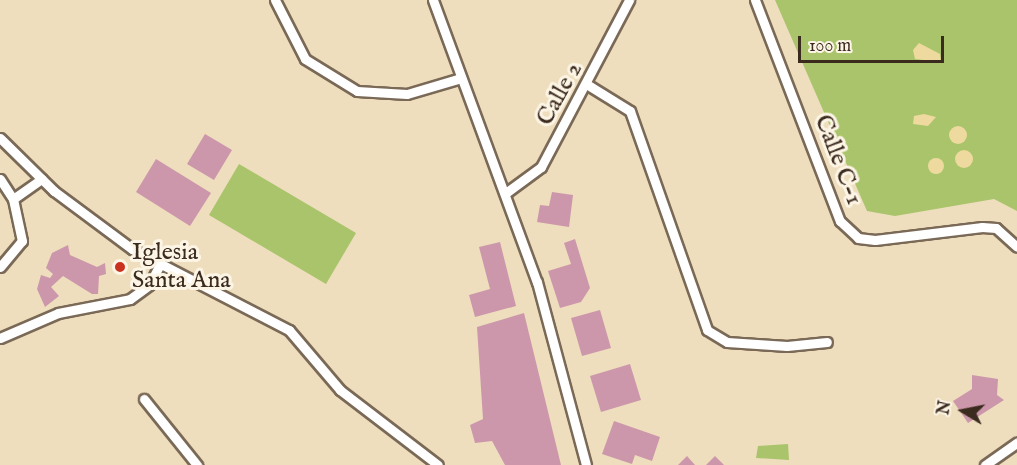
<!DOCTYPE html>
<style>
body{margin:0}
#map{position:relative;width:1017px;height:465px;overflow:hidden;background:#eedebd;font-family:"IM FELL English",serif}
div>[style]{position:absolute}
.green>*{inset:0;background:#a9c46a}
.sand>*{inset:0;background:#eeda9e}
.round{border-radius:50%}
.building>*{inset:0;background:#cc97ab}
.roads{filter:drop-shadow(2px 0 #7a6956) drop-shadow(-2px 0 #7a6956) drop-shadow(0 2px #7a6956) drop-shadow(0 -2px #7a6956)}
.street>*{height:9px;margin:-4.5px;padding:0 4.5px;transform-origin:4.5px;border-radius:4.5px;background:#fff}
.dots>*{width:16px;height:16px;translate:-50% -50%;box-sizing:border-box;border:3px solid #fcf5e5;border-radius:50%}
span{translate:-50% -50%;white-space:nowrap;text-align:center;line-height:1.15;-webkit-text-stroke:6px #fcf5e5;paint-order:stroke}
.street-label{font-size:24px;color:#3b2a1e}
.poi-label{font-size:24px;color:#3b2a1e}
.left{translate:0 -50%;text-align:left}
.north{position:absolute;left:933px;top:381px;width:60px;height:60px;-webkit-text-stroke:4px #fcf5e5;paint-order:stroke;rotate:280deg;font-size:16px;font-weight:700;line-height:24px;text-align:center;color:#3b2a1e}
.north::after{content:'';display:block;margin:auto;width:21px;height:27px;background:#3b2a1e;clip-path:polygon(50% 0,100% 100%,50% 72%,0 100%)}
.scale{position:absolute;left:798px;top:36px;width:146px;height:27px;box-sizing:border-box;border:3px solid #3b2a1e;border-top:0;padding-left:8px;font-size:18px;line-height:21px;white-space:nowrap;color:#3b2a1e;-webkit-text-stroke:4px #fcf5e5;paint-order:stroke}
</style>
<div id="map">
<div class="green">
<div style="clip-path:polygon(775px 0,1017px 0,1017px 211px,994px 199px,895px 216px,867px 211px)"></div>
<div style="clip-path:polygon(239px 164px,356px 233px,326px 284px,209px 215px)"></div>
<div style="clip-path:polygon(788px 444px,789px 460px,756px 458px,758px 446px)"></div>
</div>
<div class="sand">
<div style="clip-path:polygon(919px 43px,940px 54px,941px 62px,915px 59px,913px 50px)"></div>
<div style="clip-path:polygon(924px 114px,936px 117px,928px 126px,913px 124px,914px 116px)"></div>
<div class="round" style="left:949px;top:126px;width:18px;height:18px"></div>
<div class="round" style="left:955px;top:150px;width:18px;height:18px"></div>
<div class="round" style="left:928px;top:158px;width:16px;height:16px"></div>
</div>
<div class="building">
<div style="clip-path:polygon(205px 134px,232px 150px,214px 180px,187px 164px)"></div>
<div style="clip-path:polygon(156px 159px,211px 193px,190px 226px,136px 192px)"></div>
<div style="clip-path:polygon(552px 192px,573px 195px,569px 227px,537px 222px,540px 205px,549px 206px)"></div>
<div style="clip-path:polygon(575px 239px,590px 288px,581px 302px,560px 308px,548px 271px,571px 264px,564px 243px)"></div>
<div style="clip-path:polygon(500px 242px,516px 306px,475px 317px,469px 295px,490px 289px,479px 247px)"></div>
<div style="clip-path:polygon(68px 245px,70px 255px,97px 267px,105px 263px,106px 274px,99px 276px,98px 294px,92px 294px,63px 276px,51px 287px,59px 296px,45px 307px,37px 289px,41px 275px,50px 278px,53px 274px,46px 268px,52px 253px)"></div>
<div style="clip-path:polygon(600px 310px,611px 348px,582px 356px,571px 318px)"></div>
<div style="clip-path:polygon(524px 313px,561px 465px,505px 465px,492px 441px,475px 443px,470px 425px,483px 419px,477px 327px)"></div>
<div style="clip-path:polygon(630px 364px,641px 400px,601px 412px,590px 376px)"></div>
<div style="clip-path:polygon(972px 375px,998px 379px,997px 395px,1004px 400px,968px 423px,953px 401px,972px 389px)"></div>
<div style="clip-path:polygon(614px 421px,660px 437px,652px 461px,635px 455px,632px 464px,602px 454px)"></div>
<div style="clip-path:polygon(687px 456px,695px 465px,678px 465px)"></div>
<div style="clip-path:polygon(715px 456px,724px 465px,706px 465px)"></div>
</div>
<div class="roads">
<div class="street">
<div style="left:275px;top:0;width:66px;rotate:63deg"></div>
<div style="left:305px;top:59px;width:61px;rotate:31.6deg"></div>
<div style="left:357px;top:91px;width:50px;rotate:3.4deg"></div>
<div style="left:407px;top:94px;width:56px;rotate:-16.5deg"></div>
<div style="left:433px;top:0;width:301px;rotate:69.8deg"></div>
<div style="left:537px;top:282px;width:189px;rotate:75deg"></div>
<div style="left:755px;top:0;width:237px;rotate:69deg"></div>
<div style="left:840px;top:221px;width:25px;rotate:43deg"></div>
<div style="left:858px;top:238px;width:17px;rotate:7deg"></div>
<div style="left:875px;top:240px;width:108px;rotate:-6.9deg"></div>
<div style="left:982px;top:227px;width:14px;rotate:4deg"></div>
<div style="left:996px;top:228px;width:28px;rotate:42deg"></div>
<div style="left:588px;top:85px;width:49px;rotate:31.8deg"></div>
<div style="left:630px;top:111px;width:232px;rotate:70.6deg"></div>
<div style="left:707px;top:330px;width:23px;rotate:31deg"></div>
<div style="left:727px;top:342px;width:60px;rotate:3.8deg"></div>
<div style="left:787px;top:346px;width:40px;rotate:-5.7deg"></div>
<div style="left:0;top:138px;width:76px;rotate:44.5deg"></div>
<div style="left:54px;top:191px;width:97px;rotate:36.6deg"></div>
<div style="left:132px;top:249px;width:177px;rotate:27.3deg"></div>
<div style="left:289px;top:330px;width:79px;rotate:49.6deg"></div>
<div style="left:340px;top:390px;width:123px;rotate:37.4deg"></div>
<div style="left:0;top:179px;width:24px;rotate:57deg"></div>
<div style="left:507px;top:192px;width:42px;rotate:-36.3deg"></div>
<div style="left:541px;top:167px;width:189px;rotate:-62.2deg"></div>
<div style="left:0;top:267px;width:34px;rotate:-50deg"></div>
<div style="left:22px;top:241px;width:43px;rotate:-102.1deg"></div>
<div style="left:13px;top:199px;width:35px;rotate:-35deg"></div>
<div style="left:0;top:338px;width:63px;rotate:-23.3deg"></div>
<div style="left:58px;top:313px;width:73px;rotate:-11deg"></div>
<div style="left:130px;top:299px;width:24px;rotate:-36deg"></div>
<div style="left:149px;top:285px;width:24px;rotate:-62deg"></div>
<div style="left:144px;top:399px;width:85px;rotate:51.2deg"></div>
<div style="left:985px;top:465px;width:39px;rotate:-35deg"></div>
</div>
</div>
<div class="dots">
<div style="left:120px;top:267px;background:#c8321e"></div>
</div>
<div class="street-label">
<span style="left:560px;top:94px;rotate:-61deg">Calle 2</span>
<span style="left:838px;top:160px;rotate:69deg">Calle C-1</span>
</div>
<div class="poi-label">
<span class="left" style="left:132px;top:267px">Iglesia<br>Santa Ana</span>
</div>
<div class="north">N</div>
<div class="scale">100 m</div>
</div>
